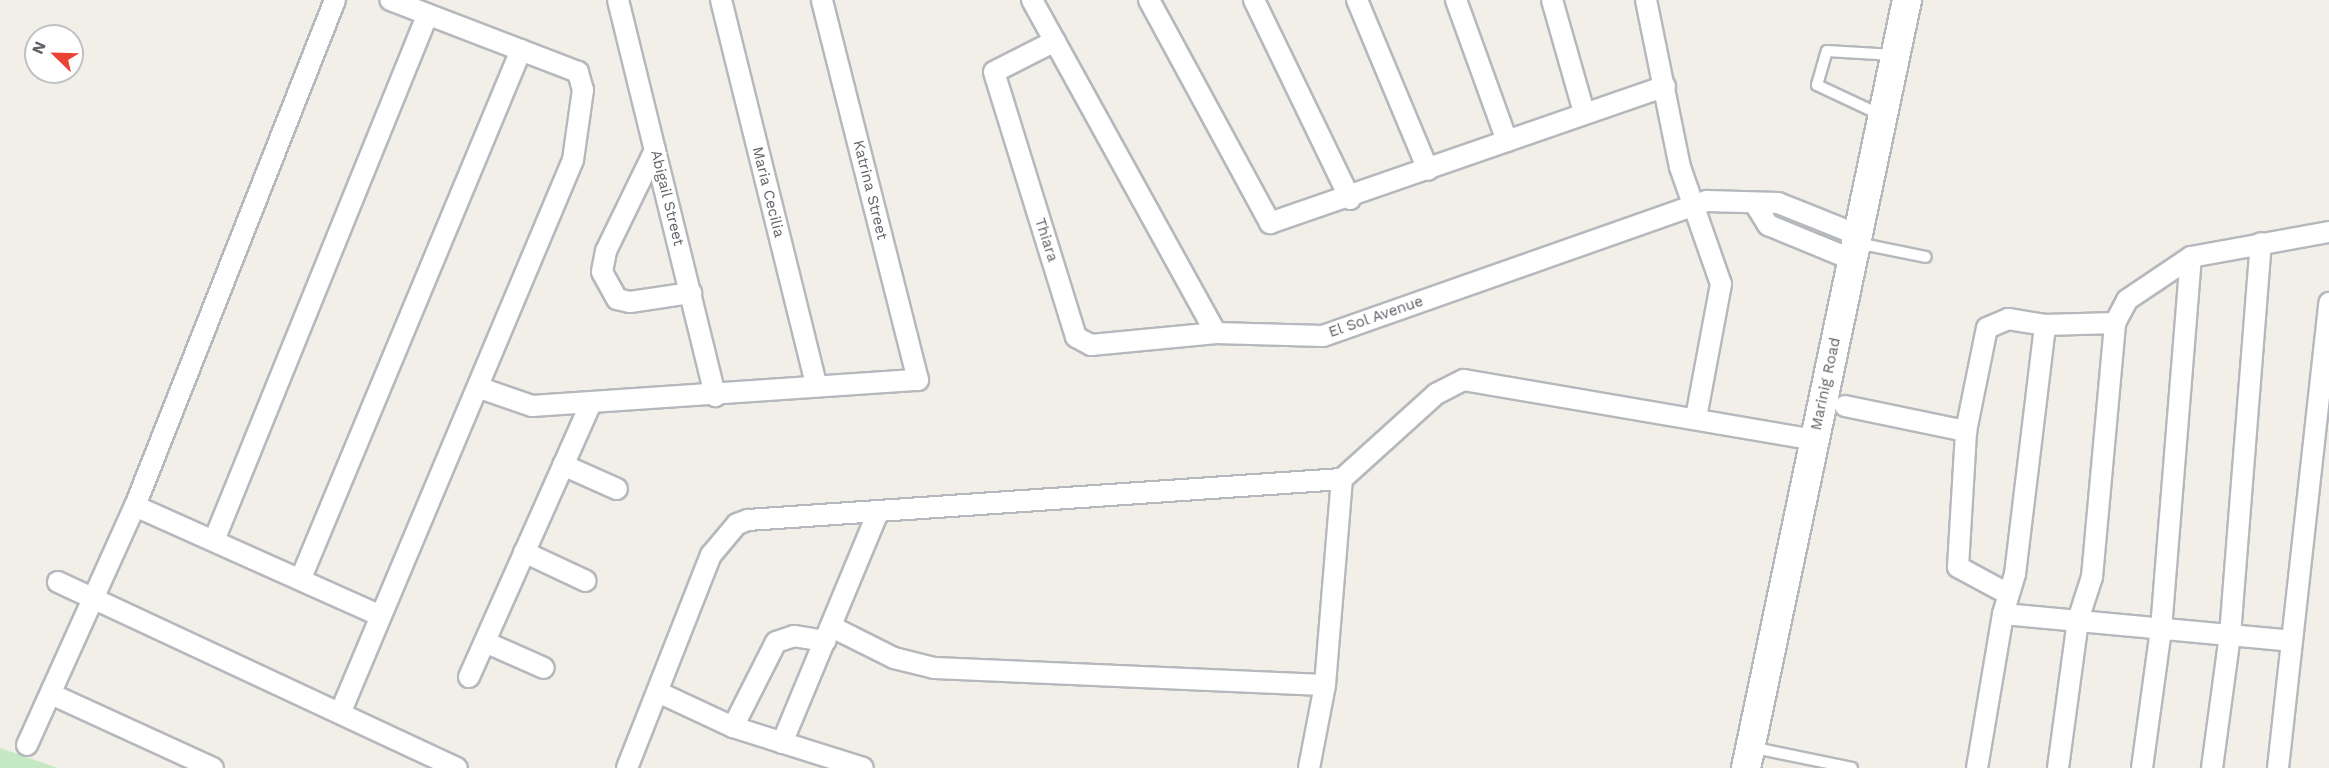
<!DOCTYPE html>
<style>
body{margin:0}
#map{position:relative;width:2329px;height:768px;overflow:hidden;background:#f1efe8;font-family:"Work Sans",sans-serif}
div>[style]{position:absolute}
.green>*{inset:0;background:#c5e8c5}
.roads{filter:drop-shadow(2px 0 #b5b8bc) drop-shadow(-2px 0 #b5b8bc) drop-shadow(0 2px #b5b8bc) drop-shadow(0 -2px #b5b8bc)}
.lane>*{height:10px;margin:-5px;padding:0 5px;transform-origin:5px;border-radius:5px;background:#fff}
.street>*{height:20px;margin:-10px;padding:0 10px;transform-origin:10px;border-radius:10px;background:#fff}
.secondary>*{height:28px;margin:-14px;padding:0 14px;transform-origin:14px;border-radius:14px;background:#fff}
span{translate:-50% -50%;white-space:nowrap;text-align:center;line-height:1.15;-webkit-text-stroke:5px #fff;paint-order:stroke}
.street-label{font-size:15px;color:#5f6368}
.north{position:absolute;left:24px;top:24px;width:60px;height:60px;box-sizing:border-box;background:#fff;border:2px solid #bfc1c3;border-radius:50%;rotate:293deg;font-size:16px;font-weight:700;line-height:24px;text-align:center;color:#5f6368}
.north::after{content:'';display:block;margin:auto;width:21px;height:27px;background:#ea4335;clip-path:polygon(50% 0,100% 100%,50% 72%,0 100%)}
</style>
<div id="map">
<div class="green">
<div style="clip-path:polygon(0 748px,58px 768px,0 768px)"></div>
</div>
<div class="roads">
<div class="lane">
<div style="left:1883px;top:116px;width:73px;rotate:-154.8deg"></div>
<div style="left:1817px;top:85px;width:35px;rotate:-74deg"></div>
<div style="left:1827px;top:51px;width:67px;rotate:3.4deg"></div>
<div style="left:1857px;top:243px;width:70px;rotate:11.5deg"></div>
<div style="left:1750px;top:747px;width:104px;rotate:11.6deg"></div>
</div>
<div class="street">
<div style="left:618px;top:0;width:408px;rotate:76.2deg"></div>
<div style="left:721px;top:0;width:397px;rotate:76.1deg"></div>
<div style="left:1032px;top:0;width:380px;rotate:61.1deg"></div>
<div style="left:1216px;top:333px;width:107px;rotate:1.6deg"></div>
<div style="left:1323px;top:336px;width:407px;rotate:-19.4deg"></div>
<div style="left:1707px;top:201px;width:71px;rotate:1.6deg"></div>
<div style="left:1778px;top:203px;width:86px;rotate:21.8deg"></div>
<div style="left:1149px;top:0;width:254px;rotate:61.5deg"></div>
<div style="left:1270px;top:223px;width:418px;rotate:-19.1deg"></div>
<div style="left:1254px;top:0;width:221px;rotate:64.2deg"></div>
<div style="left:1357px;top:0;width:184px;rotate:67.3deg"></div>
<div style="left:1456px;top:0;width:150px;rotate:70.1deg"></div>
<div style="left:1552px;top:0;width:116px;rotate:74.1deg"></div>
<div style="left:1646px;top:0;width:170px;rotate:78.5deg"></div>
<div style="left:1680px;top:167px;width:124px;rotate:70.7deg"></div>
<div style="left:1721px;top:284px;width:136px;rotate:100.6deg"></div>
<div style="left:1055px;top:41px;width:68px;rotate:153.1deg"></div>
<div style="left:994px;top:72px;width:277px;rotate:72.8deg"></div>
<div style="left:1076px;top:337px;width:17px;rotate:28deg"></div>
<div style="left:1091px;top:345px;width:126px;rotate:-5.5deg"></div>
<div style="left:655px;top:150px;width:112px;rotate:115.9deg"></div>
<div style="left:606px;top:251px;width:21px;rotate:101deg"></div>
<div style="left:602px;top:272px;width:31px;rotate:61deg"></div>
<div style="left:617px;top:299px;width:13px;rotate:13deg"></div>
<div style="left:630px;top:302px;width:62px;rotate:-8.4deg"></div>
<div style="left:1755px;top:204px;width:25px;rotate:58deg"></div>
<div style="left:1768px;top:225px;width:92px;rotate:22.4deg"></div>
<div style="left:480px;top:388px;width:55px;rotate:19.1deg"></div>
<div style="left:532px;top:406px;width:387px;rotate:-3.9deg"></div>
<div style="left:918px;top:380px;width:392px;rotate:-104.2deg"></div>
<div style="left:1845px;top:406px;width:124px;rotate:11.7deg"></div>
<div style="left:563px;top:465px;width:59px;rotate:24deg"></div>
<div style="left:135px;top:506px;width:267px;rotate:24.1deg"></div>
<div style="left:215px;top:538px;width:563px;rotate:-67.9deg"></div>
<div style="left:524px;top:552px;width:68px;rotate:25.1deg"></div>
<div style="left:301px;top:578px;width:572px;rotate:-67.38deg"></div>
<div style="left:58px;top:582px;width:440px;rotate:25deg"></div>
<div style="left:2008px;top:594px;width:57px;rotate:-151.6deg"></div>
<div style="left:1958px;top:567px;width:136px;rotate:-86.6deg"></div>
<div style="left:1966px;top:431px;width:105px;rotate:-78.5deg"></div>
<div style="left:1987px;top:328px;width:23px;rotate:-23deg"></div>
<div style="left:2008px;top:319px;width:37px;rotate:9deg"></div>
<div style="left:2003px;top:614px;width:42px;rotate:-73.3deg"></div>
<div style="left:2015px;top:574px;width:251px;rotate:-83.1deg"></div>
<div style="left:2045px;top:325px;width:70px;rotate:-1.6deg"></div>
<div style="left:832px;top:627px;width:69px;rotate:26.6deg"></div>
<div style="left:894px;top:658px;width:41px;rotate:14deg"></div>
<div style="left:934px;top:668px;width:391px;rotate:2.5deg"></div>
<div style="left:485px;top:642px;width:64px;rotate:23.8deg"></div>
<div style="left:469px;top:677px;width:298px;rotate:-66deg"></div>
<div style="left:660px;top:693px;width:81px;rotate:25deg"></div>
<div style="left:733px;top:727px;width:136px;rotate:17.5deg"></div>
<div style="left:51px;top:694px;width:178px;rotate:24.6deg"></div>
<div style="left:341px;top:711px;width:598px;rotate:-67.17deg"></div>
<div style="left:573px;top:160px;width:71px;rotate:-81.9deg"></div>
<div style="left:583px;top:90px;width:19px;rotate:-106deg"></div>
<div style="left:578px;top:72px;width:201px;rotate:-159deg"></div>
<div style="left:733px;top:727px;width:95px;rotate:-63.2deg"></div>
<div style="left:776px;top:642px;width:19px;rotate:-18deg"></div>
<div style="left:794px;top:636px;width:32px;rotate:9deg"></div>
<div style="left:782px;top:743px;width:250px;rotate:-67.4deg"></div>
<div style="left:27px;top:745px;width:262px;rotate:-65.7deg"></div>
<div style="left:135px;top:506px;width:544px;rotate:-68.43deg"></div>
<div style="left:627px;top:768px;width:229px;rotate:-68.5deg"></div>
<div style="left:711px;top:555px;width:40px;rotate:-50deg"></div>
<div style="left:737px;top:524px;width:12px;rotate:-20deg"></div>
<div style="left:748px;top:520px;width:595px;rotate:-3.95deg"></div>
<div style="left:1342px;top:479px;width:127px;rotate:-42.1deg"></div>
<div style="left:1436px;top:394px;width:31px;rotate:-27deg"></div>
<div style="left:1464px;top:380px;width:355px;rotate:9.7deg"></div>
<div style="left:1309px;top:768px;width:85px;rotate:-79.1deg"></div>
<div style="left:1325px;top:685px;width:207px;rotate:-85.3deg"></div>
<div style="left:1977px;top:768px;width:156px;rotate:-80.4deg"></div>
<div style="left:2003px;top:614px;width:290px;rotate:5.3deg"></div>
<div style="left:2058px;top:768px;width:149px;rotate:-82.3deg"></div>
<div style="left:2078px;top:620px;width:45px;rotate:-72deg"></div>
<div style="left:2092px;top:577px;width:255px;rotate:-84.8deg"></div>
<div style="left:2115px;top:323px;width:26px;rotate:-62deg"></div>
<div style="left:2127px;top:300px;width:77px;rotate:-33.9deg"></div>
<div style="left:2191px;top:257px;width:140px;rotate:-10.3deg"></div>
<div style="left:2142px;top:768px;width:140px;rotate:-82.2deg"></div>
<div style="left:2161px;top:629px;width:373px;rotate:-85.4deg"></div>
<div style="left:2212px;top:768px;width:134px;rotate:-82.3deg"></div>
<div style="left:2230px;top:635px;width:393px;rotate:-85.5deg"></div>
<div style="left:2278px;top:768px;width:468px;rotate:-83.7deg"></div>
</div>
<div class="secondary">
<div style="left:1746px;top:768px;width:785px;rotate:-78.16deg"></div>
</div>
</div>
<div class="street-label">
<span style="left:870px;top:190px;rotate:76deg">Katrina Street</span>
<span style="left:768px;top:192px;rotate:76deg">Maria Cecilia</span>
<span style="left:667px;top:198px;rotate:76deg">Abigail Street</span>
<span style="left:1046px;top:240px;rotate:72deg">Thiara</span>
<span style="left:1376px;top:317px;rotate:-19deg">El Sol Avenue</span>
<span style="left:1826px;top:384px;rotate:-78deg">Marinig Road</span>
</div>
<div class="north">N</div>
</div>
